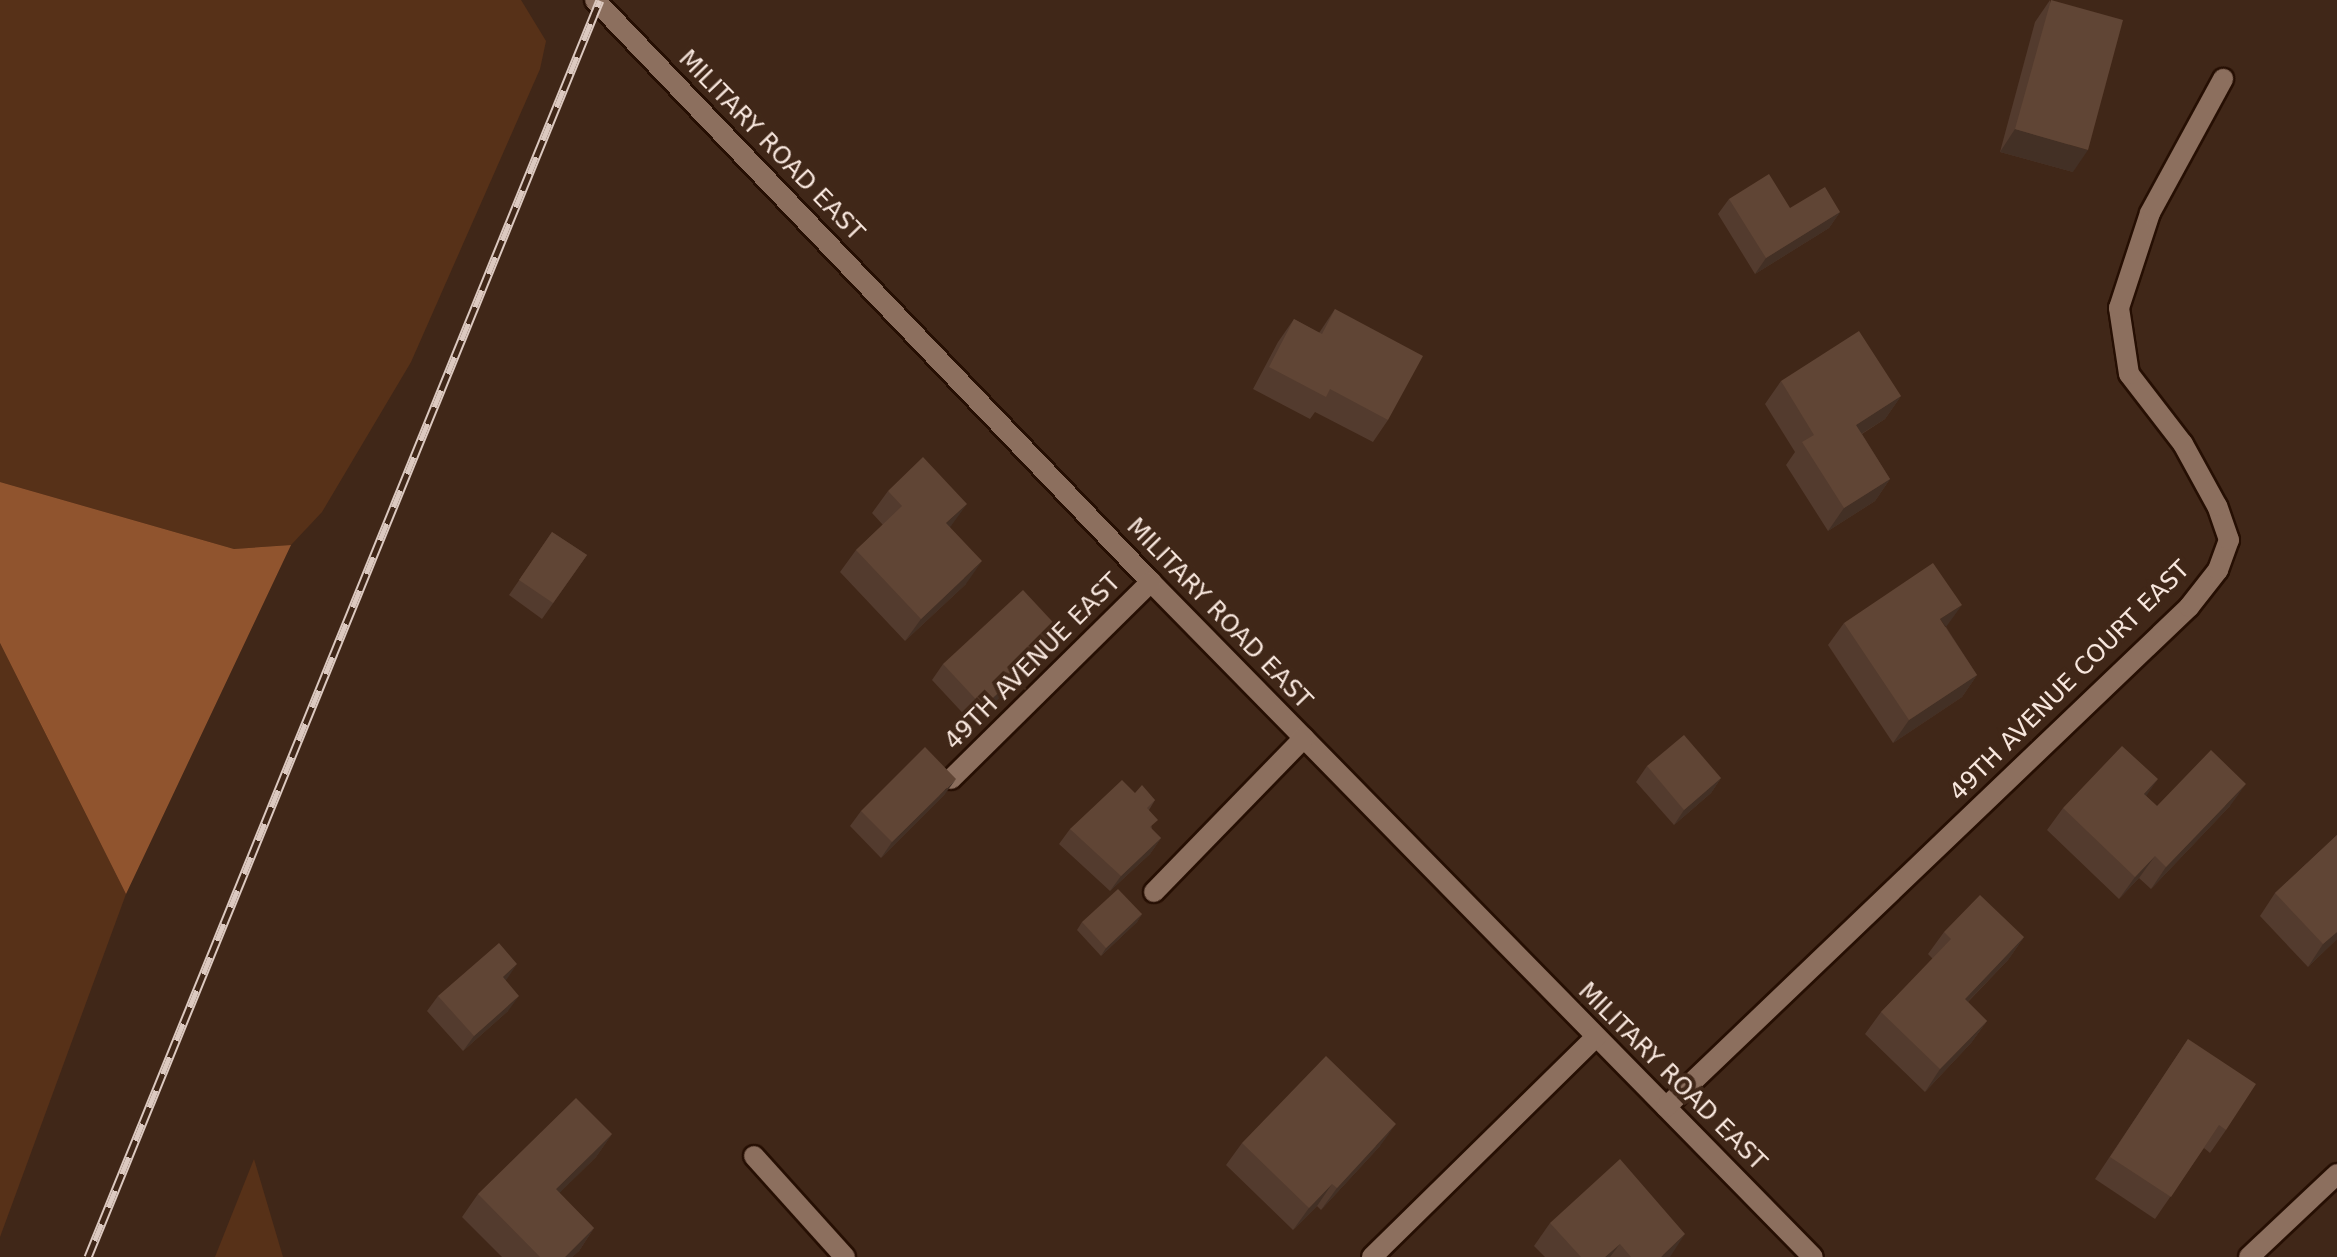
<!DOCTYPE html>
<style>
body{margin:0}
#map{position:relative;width:2337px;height:1257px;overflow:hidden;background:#402718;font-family:"DejaVu Sans",sans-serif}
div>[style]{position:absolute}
.green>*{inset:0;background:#573118}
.forest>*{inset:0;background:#90542e}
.roads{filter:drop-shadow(2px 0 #260f03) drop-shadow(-2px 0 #260f03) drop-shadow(0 2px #260f03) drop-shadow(0 -2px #260f03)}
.minor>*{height:20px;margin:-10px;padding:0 10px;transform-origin:10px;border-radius:10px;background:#8c6f5e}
.rail>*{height:9px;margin-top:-4.5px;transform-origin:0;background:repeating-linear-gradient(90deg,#402718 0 18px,#dcc9c0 0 36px);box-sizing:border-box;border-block:2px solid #dcc9c0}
.wall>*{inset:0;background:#533b2e}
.shaded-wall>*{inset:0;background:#433025}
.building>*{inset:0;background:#604535}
span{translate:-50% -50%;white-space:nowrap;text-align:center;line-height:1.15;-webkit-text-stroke:8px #402718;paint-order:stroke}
.street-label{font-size:24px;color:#f7e6dd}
</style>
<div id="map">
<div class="green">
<div style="clip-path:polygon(0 0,521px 0,546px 41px,540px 69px,411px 362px,322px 512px,291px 545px,234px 549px,0 482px)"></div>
<div style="clip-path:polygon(0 643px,126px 894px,0 1237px)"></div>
<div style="clip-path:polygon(254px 1159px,283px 1257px,215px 1257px)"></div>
</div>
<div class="forest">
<div style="clip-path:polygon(0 482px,234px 549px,291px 545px,126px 894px,0 643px)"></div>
</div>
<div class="roads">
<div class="minor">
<div style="left:595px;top:0;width:805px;rotate:46.31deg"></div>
<div style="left:1151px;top:582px;width:945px;rotate:45.56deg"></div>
<div style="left:951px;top:779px;width:281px;rotate:-44.6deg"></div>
<div style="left:1154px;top:892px;width:215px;rotate:-45.8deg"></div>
<div style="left:1666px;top:1107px;width:724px;rotate:-43.71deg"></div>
<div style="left:2189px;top:607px;width:47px;rotate:-51.9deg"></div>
<div style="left:2218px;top:570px;width:32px;rotate:-70deg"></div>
<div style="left:2229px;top:540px;width:36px;rotate:-109deg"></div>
<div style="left:2217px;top:506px;width:71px;rotate:-118.7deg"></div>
<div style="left:2183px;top:444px;width:88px;rotate:-127.6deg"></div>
<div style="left:2129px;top:374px;width:67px;rotate:-98.6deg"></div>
<div style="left:2119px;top:308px;width:100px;rotate:-71.9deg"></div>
<div style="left:2150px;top:213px;width:153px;rotate:-61.4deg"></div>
<div style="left:754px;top:1156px;width:136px;rotate:48deg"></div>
<div style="left:1372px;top:1257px;width:314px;rotate:-44.5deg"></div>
<div style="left:2249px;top:1257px;width:121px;rotate:-43.3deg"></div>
</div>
</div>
<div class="rail">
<div style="left:88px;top:1257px;width:1357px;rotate:-67.84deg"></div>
</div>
<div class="wall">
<div style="clip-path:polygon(2050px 0,2073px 172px,2000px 152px,2035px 22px)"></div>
<div style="clip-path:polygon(1729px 199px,1790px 208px,1840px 212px,1829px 228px,1755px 274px,1718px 214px)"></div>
<div style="clip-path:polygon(1335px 309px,1388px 420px,1373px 442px,1315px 412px,1310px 419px,1253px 389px,1278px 342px,1294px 319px,1319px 333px)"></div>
<div style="clip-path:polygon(1781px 381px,1901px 396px,1885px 419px,1862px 434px,1890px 479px,1875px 501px,1828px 531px,1786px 465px,1795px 452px,1765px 404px)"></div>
<div style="clip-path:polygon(888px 491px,950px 527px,966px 584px,905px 641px,840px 572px,856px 550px,883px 525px,872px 513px)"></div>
<div style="clip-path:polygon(552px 532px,587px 555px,542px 619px,509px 595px)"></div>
<div style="clip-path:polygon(1844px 623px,1946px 627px,1977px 675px,1962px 697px,1893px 743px,1828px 645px)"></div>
<div style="clip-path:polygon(1052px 649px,972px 723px,932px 680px,943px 664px)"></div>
<div style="clip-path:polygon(1647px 766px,1721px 778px,1711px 793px,1674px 825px,1636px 782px)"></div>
<div style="clip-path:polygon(1135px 793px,1155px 800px,1149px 810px,1152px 829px,1161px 838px,1150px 854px,1110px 891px,1059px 844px,1070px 829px)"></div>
<div style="clip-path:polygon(945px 794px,881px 858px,850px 826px,861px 811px)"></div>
<div style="clip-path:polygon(2146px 796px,2157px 806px,2230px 806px,2151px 889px,2139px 878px,2119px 899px,2047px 830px,2063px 808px)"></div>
<div style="clip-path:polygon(2337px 835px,2337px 939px,2308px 967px,2260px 916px,2275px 893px)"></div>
<div style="clip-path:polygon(1142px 914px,1137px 922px,1101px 956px,1077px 930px,1082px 922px)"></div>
<div style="clip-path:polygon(1944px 932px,2024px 937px,2008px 960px,1968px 1002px,1987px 1021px,1971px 1043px,1925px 1092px,1865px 1034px,1881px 1012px,1933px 959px,1928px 954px)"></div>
<div style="clip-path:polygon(506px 980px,508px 1011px,463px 1051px,427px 1011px,438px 996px)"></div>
<div style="clip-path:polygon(2188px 1039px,2226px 1130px,2210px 1153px,2204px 1148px,2155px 1219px,2095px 1179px)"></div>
<div style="clip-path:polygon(612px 1134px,596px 1157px,559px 1193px,594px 1228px,579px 1251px,572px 1257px,502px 1257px,462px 1217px,478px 1194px)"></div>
<div style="clip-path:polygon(1242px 1143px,1380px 1146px,1321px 1210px,1317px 1206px,1293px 1230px,1226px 1165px)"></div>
<div style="clip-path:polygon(1550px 1223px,1669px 1257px,1545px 1257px,1534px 1246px)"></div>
</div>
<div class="shaded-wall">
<div style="clip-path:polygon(2015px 129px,2088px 150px,2073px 172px,2000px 152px)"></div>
<div style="clip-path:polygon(1840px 212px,1829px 228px,1755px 274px,1766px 258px)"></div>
<div style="clip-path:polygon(1901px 396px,1885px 419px,1840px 447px,1856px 425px)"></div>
<div style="clip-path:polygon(1890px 479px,1875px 501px,1828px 531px,1844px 508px)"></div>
<div style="clip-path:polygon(967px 504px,951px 526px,931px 545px,946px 523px)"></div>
<div style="clip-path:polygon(982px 561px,966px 584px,905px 641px,921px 619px)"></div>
<div style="clip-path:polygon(1962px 605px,1946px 627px,1940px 619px)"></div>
<div style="clip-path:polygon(1063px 633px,1052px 649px,972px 723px,983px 707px)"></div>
<div style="clip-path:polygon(1977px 675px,1962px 697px,1893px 743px,1909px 720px)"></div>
<div style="clip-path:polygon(1721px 778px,1711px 793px,1674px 825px,1684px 810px)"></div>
<div style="clip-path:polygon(956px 779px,945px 794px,881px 858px,892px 842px)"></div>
<div style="clip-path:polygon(2158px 779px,2142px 802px,2144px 794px)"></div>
<div style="clip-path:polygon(2246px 784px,2230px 806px,2151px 889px,2166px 867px)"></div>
<div style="clip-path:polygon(1161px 838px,1150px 854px,1110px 891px,1121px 876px)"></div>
<div style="clip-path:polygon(2155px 856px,2139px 878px,2119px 899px,2135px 877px)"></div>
<div style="clip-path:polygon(1142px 914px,1137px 922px,1101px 956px,1106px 948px)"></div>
<div style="clip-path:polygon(2337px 932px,2337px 939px,2308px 967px,2323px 944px)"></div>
<div style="clip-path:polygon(2024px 937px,2008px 960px,1949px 1021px,1965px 999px)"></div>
<div style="clip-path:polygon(517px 964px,507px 979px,492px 992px,503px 977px)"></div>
<div style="clip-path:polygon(519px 996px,508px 1011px,463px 1051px,474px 1036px)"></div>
<div style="clip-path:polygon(1987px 1021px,1971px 1043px,1925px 1092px,1940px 1069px)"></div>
<div style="clip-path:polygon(1396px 1124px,1380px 1146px,1321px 1210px,1337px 1188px)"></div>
<div style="clip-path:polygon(612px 1134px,596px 1157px,540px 1212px,556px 1189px)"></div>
<div style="clip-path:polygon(1332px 1184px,1317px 1206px,1293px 1230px,1309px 1208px)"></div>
<div style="clip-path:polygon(594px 1228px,579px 1251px,572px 1257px,565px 1257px)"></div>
<div style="clip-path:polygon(1685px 1234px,1670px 1257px,1661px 1257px)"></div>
<div style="clip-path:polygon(1620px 1244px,1610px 1257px,1605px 1257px)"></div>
</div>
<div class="building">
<div style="clip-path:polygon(2051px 0,2123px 20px,2088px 150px,2015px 129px)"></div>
<div style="clip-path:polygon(1769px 174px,1790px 208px,1825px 187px,1840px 212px,1766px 258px,1729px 199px)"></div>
<div style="clip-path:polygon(1335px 309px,1423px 356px,1388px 420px,1330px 389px,1326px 397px,1269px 367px,1294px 319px,1322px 334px)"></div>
<div style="clip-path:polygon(1859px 331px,1901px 396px,1856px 425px,1890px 479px,1844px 508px,1802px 442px,1814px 435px,1781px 381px)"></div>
<div style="clip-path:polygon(923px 457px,967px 504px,946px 523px,982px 561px,921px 619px,856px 550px,902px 506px,888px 491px)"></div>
<div style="clip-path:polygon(552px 532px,587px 555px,553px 603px,519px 580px)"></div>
<div style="clip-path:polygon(1933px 563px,1962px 605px,1940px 619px,1977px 675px,1909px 720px,1844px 623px)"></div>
<div style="clip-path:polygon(1023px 590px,1063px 633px,983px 707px,943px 664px)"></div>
<div style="clip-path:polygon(1684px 735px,1721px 778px,1684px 810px,1647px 766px)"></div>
<div style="clip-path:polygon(2122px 746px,2158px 779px,2144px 794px,2157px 806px,2211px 750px,2246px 784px,2166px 867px,2155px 856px,2135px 877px,2063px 808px)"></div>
<div style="clip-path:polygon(925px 747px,956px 779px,892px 842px,861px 811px)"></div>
<div style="clip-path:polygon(1122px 780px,1135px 793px,1142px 785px,1155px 800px,1147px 808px,1158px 820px,1150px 827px,1161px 838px,1121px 876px,1070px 829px)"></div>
<div style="clip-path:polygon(2337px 835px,2337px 932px,2323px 944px,2275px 893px)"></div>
<div style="clip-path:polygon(1118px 889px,1142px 914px,1106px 948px,1082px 922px)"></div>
<div style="clip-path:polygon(1980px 895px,2024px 937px,1965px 999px,1987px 1021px,1940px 1069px,1881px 1012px,1951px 939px,1944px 932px)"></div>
<div style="clip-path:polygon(499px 943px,517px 964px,503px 977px,519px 996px,474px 1036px,438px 996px)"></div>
<div style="clip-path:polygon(2188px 1039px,2256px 1084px,2226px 1130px,2219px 1125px,2171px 1197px,2110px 1157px)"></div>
<div style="clip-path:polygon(1326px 1056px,1396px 1124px,1337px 1188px,1332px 1184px,1309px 1208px,1242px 1143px)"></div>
<div style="clip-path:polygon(576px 1098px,612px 1134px,556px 1189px,594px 1228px,565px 1257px,540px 1257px,478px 1194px)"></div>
<div style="clip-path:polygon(1620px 1159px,1685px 1234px,1661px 1257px,1631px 1257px,1620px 1244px,1605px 1257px,1581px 1257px,1550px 1223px)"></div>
</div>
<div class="street-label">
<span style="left:771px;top:146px;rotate:46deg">MILITARY ROAD EAST</span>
<span style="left:1219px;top:614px;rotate:46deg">MILITARY ROAD EAST</span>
<span style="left:1033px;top:662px;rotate:-45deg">49TH AVENUE EAST</span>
<span style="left:2070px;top:681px;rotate:-45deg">49TH AVENUE COURT EAST</span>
<span style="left:1672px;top:1077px;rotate:45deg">MILITARY ROAD EAST</span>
</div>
</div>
